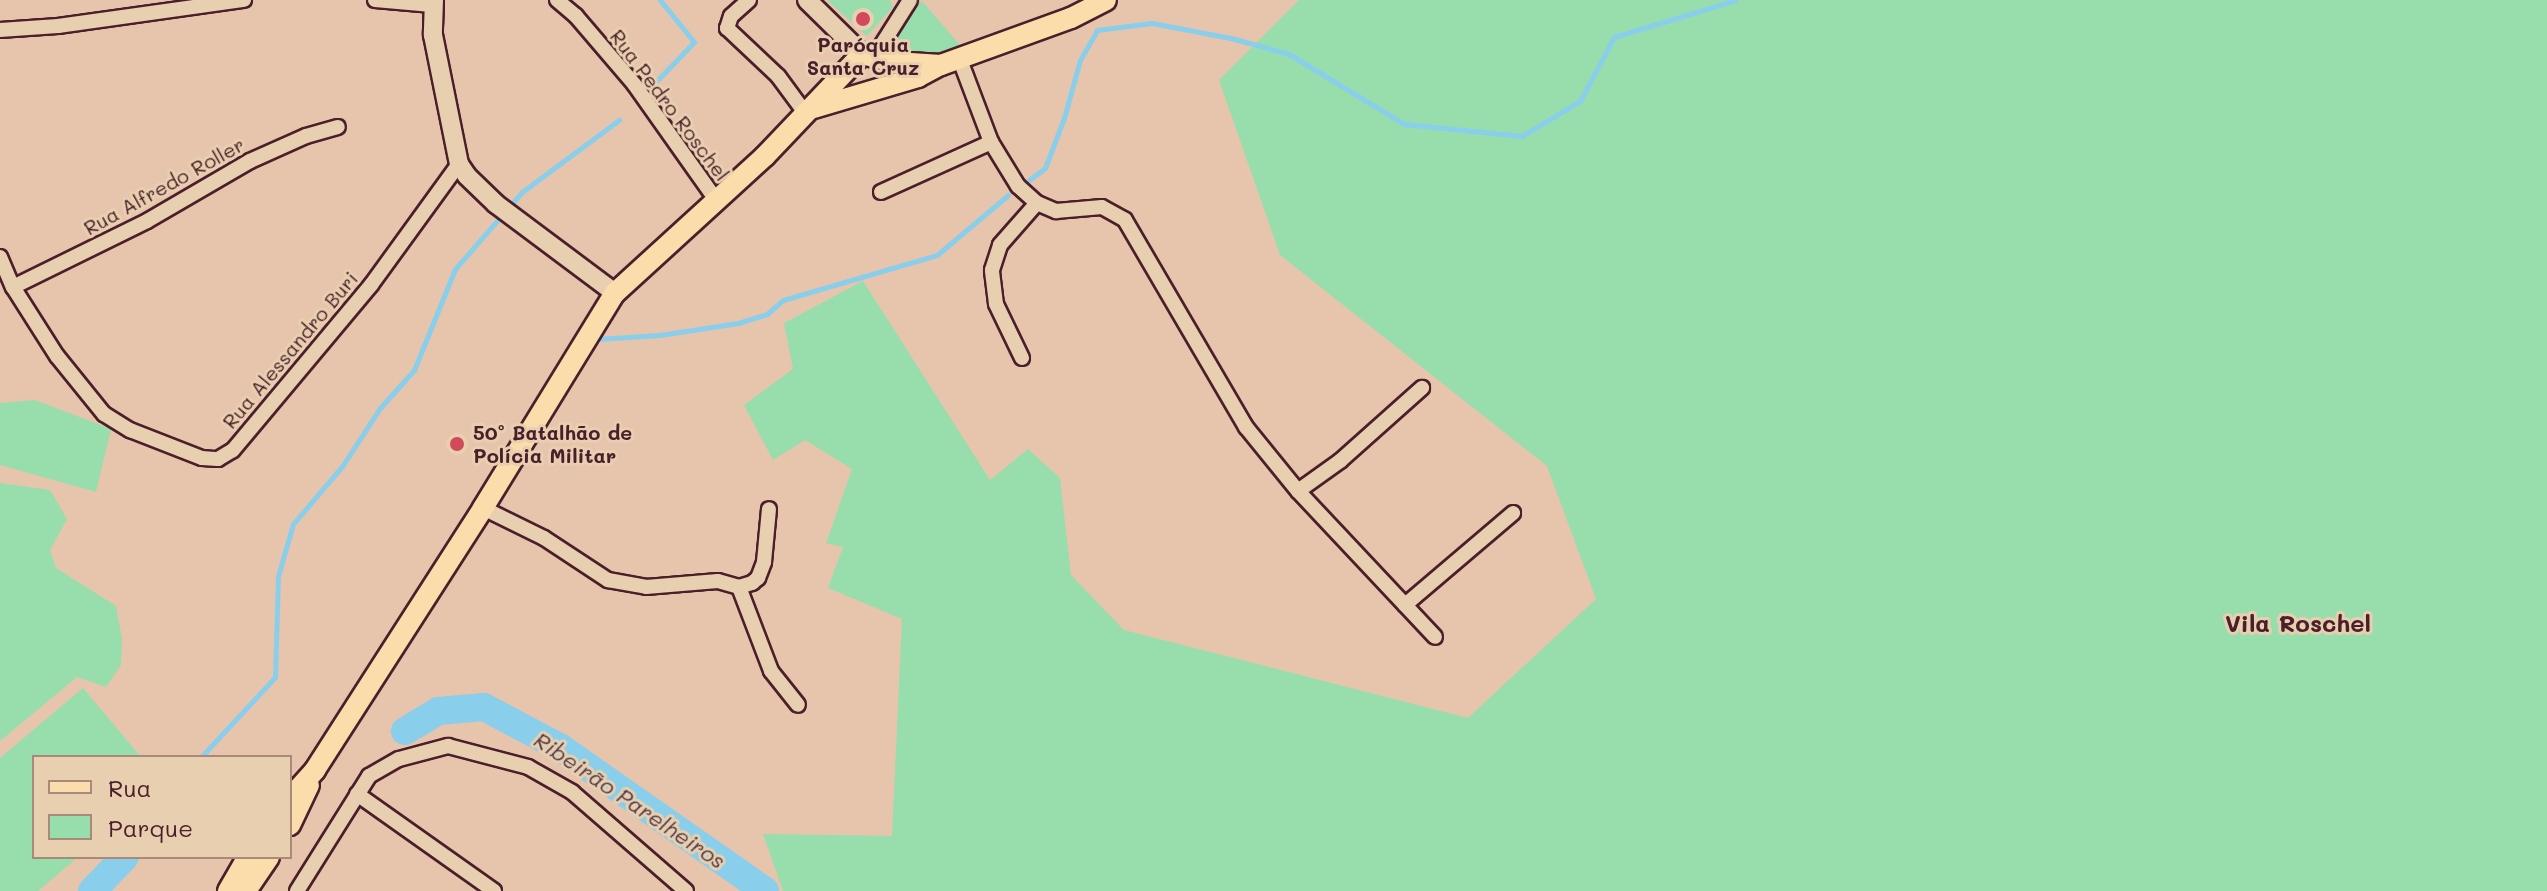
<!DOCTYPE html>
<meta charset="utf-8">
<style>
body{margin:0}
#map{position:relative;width:2547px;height:891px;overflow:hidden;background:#e7c4ac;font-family:Mali,sans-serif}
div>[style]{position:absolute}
.green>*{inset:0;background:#97deac}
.stream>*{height:5px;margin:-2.5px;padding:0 2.5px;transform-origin:2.5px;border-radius:2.5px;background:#89ceeb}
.river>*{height:28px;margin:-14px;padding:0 14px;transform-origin:14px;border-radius:14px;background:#89ceeb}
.roads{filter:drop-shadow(2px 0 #4a1f2b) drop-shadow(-2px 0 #4a1f2b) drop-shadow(0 2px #4a1f2b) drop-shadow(0 -2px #4a1f2b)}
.street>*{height:14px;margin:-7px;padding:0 7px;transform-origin:7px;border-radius:7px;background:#e7cfaf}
.secondary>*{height:18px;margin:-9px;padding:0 9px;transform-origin:9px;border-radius:9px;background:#e7cfaf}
.primary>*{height:20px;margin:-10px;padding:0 10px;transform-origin:10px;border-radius:10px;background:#fbddab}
.dots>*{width:22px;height:22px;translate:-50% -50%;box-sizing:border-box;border:4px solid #e7cfaf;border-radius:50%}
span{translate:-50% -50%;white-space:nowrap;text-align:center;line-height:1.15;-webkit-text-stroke:6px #e7cfaf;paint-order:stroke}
.poi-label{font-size:20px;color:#4a1f2b;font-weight:700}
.left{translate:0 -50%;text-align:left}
.street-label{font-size:20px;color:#4a1f2b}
.water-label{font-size:22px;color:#533948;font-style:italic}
.quarter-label{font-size:24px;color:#4a1f2b;font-weight:700}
.legend{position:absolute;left:32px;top:755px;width:260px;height:104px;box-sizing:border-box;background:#e7cfaf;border:2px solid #a8897a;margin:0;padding:10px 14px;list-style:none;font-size:24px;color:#4a1f2b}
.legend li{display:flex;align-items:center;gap:16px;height:40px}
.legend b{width:40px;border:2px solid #a8897a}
</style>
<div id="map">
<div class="green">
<div style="clip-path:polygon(827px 0,890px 0,893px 7px,867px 36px)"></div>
<div style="clip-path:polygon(1299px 0,2547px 0,2547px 891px,783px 891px,763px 834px,892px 836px,902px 619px,828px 588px,843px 547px,826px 543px,852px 469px,805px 440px,773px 460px,744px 405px,793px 369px,784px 323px,863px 281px,990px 480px,1028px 449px,1060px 478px,1071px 575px,1124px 630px,1468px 718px,1596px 599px,1547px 466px,1280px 255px,1219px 80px)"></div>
<div style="clip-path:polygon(922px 1px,959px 44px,964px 52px,897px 60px,884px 46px)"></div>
<div style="clip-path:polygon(35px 400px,111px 429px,96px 492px,0 465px,0 403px)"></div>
<div style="clip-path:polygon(0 483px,50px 490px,67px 519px,50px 550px,56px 568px,116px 606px,122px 639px,121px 665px,106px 687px,77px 677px,0 741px)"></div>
<div style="clip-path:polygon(83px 688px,141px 757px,34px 757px,34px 857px,78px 857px,38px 891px,0 891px,0 758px)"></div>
</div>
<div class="stream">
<div style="left:646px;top:92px;width:69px;rotate:-46.2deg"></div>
<div style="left:694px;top:42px;width:54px;rotate:-129deg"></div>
<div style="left:1029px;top:180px;width:20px;rotate:-37deg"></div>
<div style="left:1045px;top:168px;width:53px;rotate:-69.2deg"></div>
<div style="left:1064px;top:118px;width:60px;rotate:-74.6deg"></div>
<div style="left:1080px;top:60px;width:34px;rotate:-60deg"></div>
<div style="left:1097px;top:30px;width:55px;rotate:-7.3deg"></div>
<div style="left:1152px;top:23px;width:80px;rotate:10.8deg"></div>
<div style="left:1231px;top:38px;width:60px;rotate:15.4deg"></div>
<div style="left:1289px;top:54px;width:135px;rotate:31.3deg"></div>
<div style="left:1404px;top:124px;width:119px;rotate:5.8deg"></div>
<div style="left:1522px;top:136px;width:68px;rotate:-31.1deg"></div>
<div style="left:1580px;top:101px;width:72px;rotate:-62deg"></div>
<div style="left:1614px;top:37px;width:127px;rotate:-16.9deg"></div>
<div style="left:597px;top:339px;width:63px;rotate:-3.6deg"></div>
<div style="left:660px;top:335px;width:79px;rotate:-8.7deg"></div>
<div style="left:738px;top:323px;width:30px;rotate:-17deg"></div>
<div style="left:767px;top:314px;width:21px;rotate:-41deg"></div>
<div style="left:783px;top:300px;width:160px;rotate:-16.3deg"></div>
<div style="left:937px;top:255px;width:93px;rotate:-40.2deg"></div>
<div style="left:201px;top:757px;width:109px;rotate:-47.2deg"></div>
<div style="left:275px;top:677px;width:101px;rotate:-88.3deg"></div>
<div style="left:278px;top:576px;width:54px;rotate:-73.9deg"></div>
<div style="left:293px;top:524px;width:77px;rotate:-49.7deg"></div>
<div style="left:343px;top:465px;width:68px;rotate:-57deg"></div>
<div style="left:380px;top:408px;width:51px;rotate:-48.2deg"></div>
<div style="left:414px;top:370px;width:109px;rotate:-67.9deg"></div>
<div style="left:455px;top:269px;width:102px;rotate:-49deg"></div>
<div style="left:522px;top:192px;width:121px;rotate:-36.6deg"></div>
</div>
<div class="river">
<div style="left:405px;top:731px;width:39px;rotate:-31deg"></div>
<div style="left:438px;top:711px;width:46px;rotate:-5deg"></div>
<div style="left:484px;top:707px;width:87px;rotate:28deg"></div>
<div style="left:561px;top:748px;width:249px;rotate:35deg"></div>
<div style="left:92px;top:891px;width:47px;rotate:-45.9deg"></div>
</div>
<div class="roads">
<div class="street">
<div style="left:375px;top:0;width:57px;rotate:5deg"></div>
<div style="left:557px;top:0;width:25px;rotate:40deg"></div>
<div style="left:576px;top:16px;width:89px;rotate:49.5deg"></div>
<div style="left:634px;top:84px;width:142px;rotate:54.7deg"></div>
<div style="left:749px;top:0;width:24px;rotate:138deg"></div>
<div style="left:731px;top:16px;width:13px;rotate:108deg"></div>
<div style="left:727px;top:28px;width:70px;rotate:43.3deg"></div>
<div style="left:778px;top:76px;width:47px;rotate:53.6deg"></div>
<div style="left:0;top:30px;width:58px;rotate:-3.9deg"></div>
<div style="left:58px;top:26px;width:188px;rotate:-8deg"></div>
<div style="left:874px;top:57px;width:67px;rotate:-57.7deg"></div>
<div style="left:960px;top:60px;width:88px;rotate:69.3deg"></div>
<div style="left:991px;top:142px;width:52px;rotate:58.5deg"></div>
<div style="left:1018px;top:186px;width:25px;rotate:42deg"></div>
<div style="left:1037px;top:203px;width:21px;rotate:23deg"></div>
<div style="left:1056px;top:211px;width:46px;rotate:-5deg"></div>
<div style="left:1102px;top:207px;width:26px;rotate:29deg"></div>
<div style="left:1125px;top:220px;width:240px;rotate:59.7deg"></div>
<div style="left:1246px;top:427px;width:82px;rotate:50.9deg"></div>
<div style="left:1298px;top:491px;width:200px;rotate:46.8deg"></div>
<div style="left:881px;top:192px;width:121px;rotate:-24.4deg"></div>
<div style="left:0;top:257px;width:33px;rotate:67deg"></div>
<div style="left:13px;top:287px;width:82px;rotate:57.5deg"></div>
<div style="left:57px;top:356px;width:75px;rotate:51deg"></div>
<div style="left:104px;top:414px;width:31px;rotate:32deg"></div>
<div style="left:130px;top:430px;width:77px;rotate:21.3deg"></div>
<div style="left:202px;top:458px;width:16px;rotate:4deg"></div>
<div style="left:218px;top:459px;width:17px;rotate:-31deg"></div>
<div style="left:233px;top:450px;width:215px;rotate:-50.1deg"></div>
<div style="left:371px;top:285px;width:150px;rotate:-54deg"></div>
<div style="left:13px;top:287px;width:149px;rotate:-26.2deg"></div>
<div style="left:147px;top:221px;width:119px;rotate:-30.2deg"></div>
<div style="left:250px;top:161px;width:61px;rotate:-24.1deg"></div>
<div style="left:306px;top:136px;width:33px;rotate:-16deg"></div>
<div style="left:1022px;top:358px;width:60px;rotate:-115.7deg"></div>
<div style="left:996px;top:304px;width:34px;rotate:-97deg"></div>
<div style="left:992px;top:270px;width:26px;rotate:-72deg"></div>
<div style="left:1000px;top:245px;width:56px;rotate:-48.6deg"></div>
<div style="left:1298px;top:491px;width:52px;rotate:-35.5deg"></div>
<div style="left:1340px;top:461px;width:110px;rotate:-41.7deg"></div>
<div style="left:483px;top:508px;width:68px;rotate:26.2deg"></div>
<div style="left:544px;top:538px;width:77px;rotate:33.3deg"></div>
<div style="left:608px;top:580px;width:39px;rotate:10deg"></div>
<div style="left:646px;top:587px;width:72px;rotate:-4.8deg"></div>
<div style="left:718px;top:581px;width:22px;rotate:16deg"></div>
<div style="left:739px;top:587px;width:14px;rotate:-17deg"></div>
<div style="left:752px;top:583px;width:8px;rotate:-40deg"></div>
<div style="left:758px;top:578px;width:17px;rotate:-69deg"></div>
<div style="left:764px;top:562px;width:53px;rotate:-84.6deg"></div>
<div style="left:739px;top:587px;width:90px;rotate:69.1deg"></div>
<div style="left:771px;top:671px;width:43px;rotate:51.5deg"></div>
<div style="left:1405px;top:605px;width:142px;rotate:-40.4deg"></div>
<div style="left:357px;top:794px;width:168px;rotate:35.3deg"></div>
<div style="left:297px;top:891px;width:136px;rotate:-57.9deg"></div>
<div style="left:369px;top:776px;width:34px;rotate:-30deg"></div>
<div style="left:399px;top:759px;width:51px;rotate:-14.9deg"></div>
<div style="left:448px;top:746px;width:83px;rotate:14.7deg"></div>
<div style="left:528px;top:767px;width:51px;rotate:29.6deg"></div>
<div style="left:572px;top:792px;width:151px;rotate:41deg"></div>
</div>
<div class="secondary">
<div style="left:434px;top:0;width:35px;rotate:92deg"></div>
<div style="left:433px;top:35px;width:132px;rotate:78.6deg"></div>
<div style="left:459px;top:164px;width:14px;rotate:56deg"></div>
<div style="left:467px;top:176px;width:40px;rotate:44deg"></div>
<div style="left:496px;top:204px;width:149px;rotate:36.8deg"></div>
<div style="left:807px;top:0;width:77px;rotate:44.5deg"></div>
</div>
<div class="primary">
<div style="left:862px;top:54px;width:34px;rotate:14deg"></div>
<div style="left:895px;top:62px;width:46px;rotate:3.7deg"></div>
<div style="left:814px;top:108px;width:109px;rotate:-16.6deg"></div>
<div style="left:918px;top:77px;width:26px;rotate:-28deg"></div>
<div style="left:941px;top:65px;width:138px;rotate:-19.9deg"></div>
<div style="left:1071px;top:18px;width:39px;rotate:-27deg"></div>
<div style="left:290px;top:798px;width:38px;rotate:-48deg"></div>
<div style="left:315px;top:770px;width:311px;rotate:-57.3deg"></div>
<div style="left:483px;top:508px;width:252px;rotate:-58.5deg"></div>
<div style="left:615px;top:293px;width:203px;rotate:-42.4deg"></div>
<div style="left:765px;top:156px;width:141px;rotate:-46.4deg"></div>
<div style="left:290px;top:825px;width:44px;rotate:-64.6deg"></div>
<div style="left:228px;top:891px;width:39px;rotate:-60deg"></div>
<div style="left:246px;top:891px;width:41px;rotate:-55.9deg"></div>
</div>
</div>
<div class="dots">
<div style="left:863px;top:19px;background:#d1495b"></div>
<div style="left:457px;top:444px;background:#d1495b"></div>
</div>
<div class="poi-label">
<span style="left:863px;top:56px">Paróquia<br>Santa Cruz</span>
<span class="left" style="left:473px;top:444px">50º Batalhão de<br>Polícia Militar</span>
</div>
<div class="street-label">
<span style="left:670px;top:105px;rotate:53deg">Rua Pedro Roschel</span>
<span style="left:164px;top:186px;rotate:-29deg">Rua Alfredo Roller</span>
<span style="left:290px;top:350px;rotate:-50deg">Rua Alessandro Buri</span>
</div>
<div class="water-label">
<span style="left:630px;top:800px;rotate:34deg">Ribeirão Parelheiros</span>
</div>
<div class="quarter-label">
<span style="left:2298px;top:623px">Vila Roschel</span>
</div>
<ul class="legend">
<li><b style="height:10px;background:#fbddab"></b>Rua</li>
<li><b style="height:22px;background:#97deac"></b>Parque</li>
</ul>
</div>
